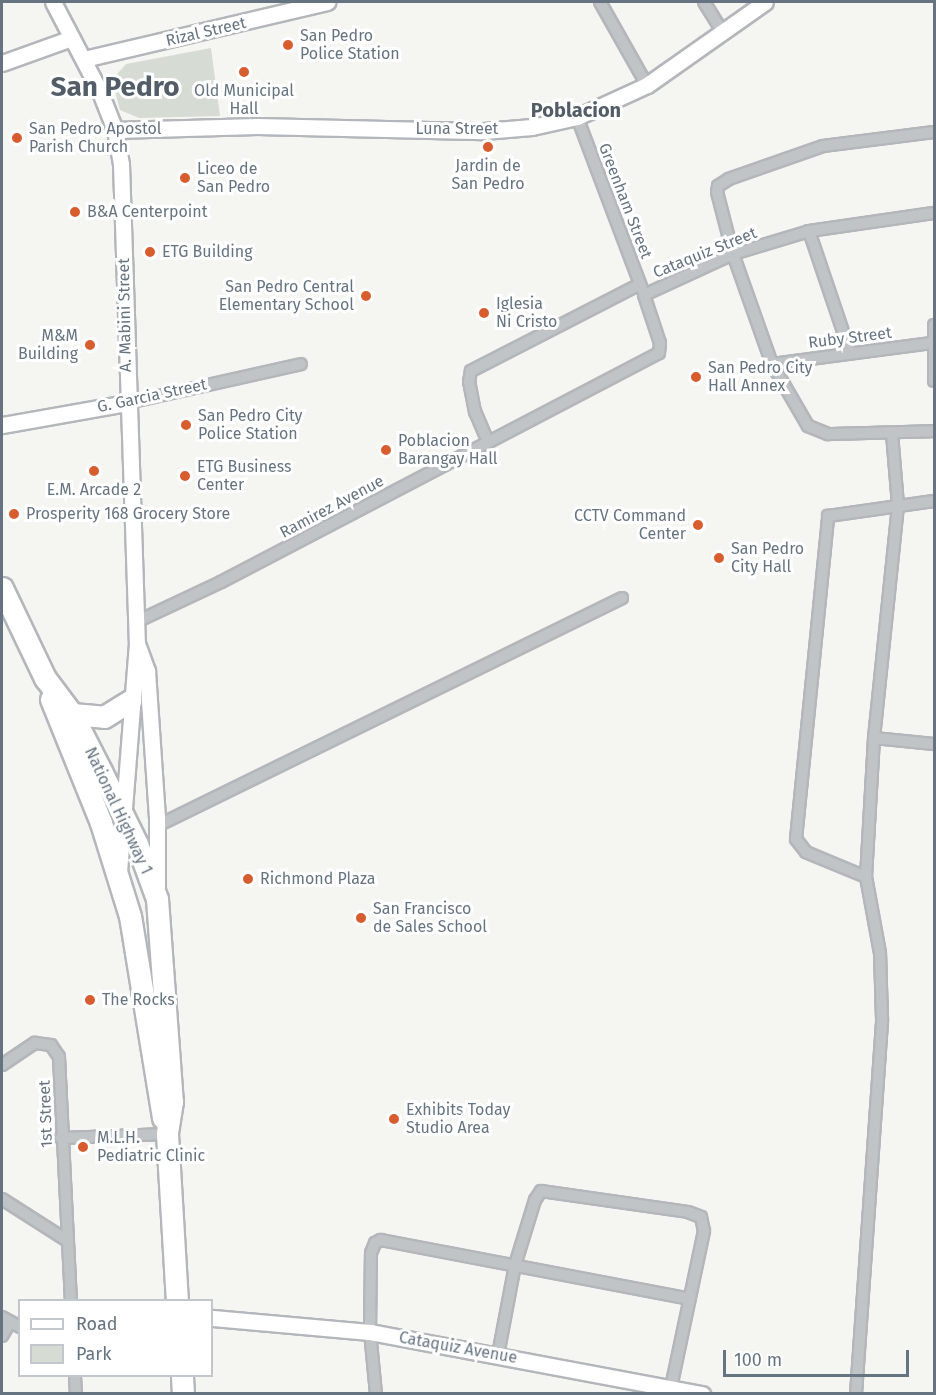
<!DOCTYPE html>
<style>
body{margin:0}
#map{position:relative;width:936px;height:1395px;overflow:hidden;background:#f5f5f2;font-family:"Fira Sans",sans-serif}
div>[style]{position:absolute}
.green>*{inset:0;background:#d6dcd3}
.roads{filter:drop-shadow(2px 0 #b3b7bb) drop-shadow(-2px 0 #b3b7bb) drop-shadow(0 2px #b3b7bb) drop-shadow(0 -2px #b3b7bb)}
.street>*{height:10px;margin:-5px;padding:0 5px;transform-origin:5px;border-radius:5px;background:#c0c4c7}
.secondary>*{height:15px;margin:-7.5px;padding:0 7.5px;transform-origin:7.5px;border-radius:7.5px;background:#fff}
.highway>*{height:21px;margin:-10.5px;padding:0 10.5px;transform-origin:10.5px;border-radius:10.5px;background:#fff}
.dots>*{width:16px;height:16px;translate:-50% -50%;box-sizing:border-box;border:3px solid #fff;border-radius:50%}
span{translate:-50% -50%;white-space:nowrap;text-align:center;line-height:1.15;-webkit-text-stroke:6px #fff;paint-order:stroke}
.street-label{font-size:16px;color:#667481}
.poi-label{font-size:16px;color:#667481}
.left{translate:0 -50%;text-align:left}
.right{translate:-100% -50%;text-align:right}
.quarter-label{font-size:20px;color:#535d67;font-weight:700}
.town-label{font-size:28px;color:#535d67;font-weight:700}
.frame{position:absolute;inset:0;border:3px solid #667481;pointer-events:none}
.legend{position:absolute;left:18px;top:1299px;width:195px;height:78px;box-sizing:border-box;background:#fff;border:2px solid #c2c7cd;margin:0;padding:8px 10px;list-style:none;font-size:18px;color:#667481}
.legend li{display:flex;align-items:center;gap:12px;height:30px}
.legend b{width:30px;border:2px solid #c2c7cd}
.scale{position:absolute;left:723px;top:1350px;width:186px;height:27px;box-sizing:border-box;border:3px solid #667481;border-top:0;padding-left:8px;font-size:18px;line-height:21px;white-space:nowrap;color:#667481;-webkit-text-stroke:4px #fff;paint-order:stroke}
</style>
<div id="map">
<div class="green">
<div style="clip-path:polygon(211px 48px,220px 116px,139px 118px,120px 110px,112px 80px,126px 64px)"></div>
</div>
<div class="roads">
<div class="street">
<div style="left:600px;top:2px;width:95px;rotate:60.5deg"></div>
<div style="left:704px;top:2px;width:36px;rotate:58deg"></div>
<div style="left:577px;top:117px;width:184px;rotate:69.3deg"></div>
<div style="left:934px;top:132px;width:112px;rotate:172.8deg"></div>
<div style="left:823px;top:146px;width:100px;rotate:160.7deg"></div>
<div style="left:729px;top:179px;width:13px;rotate:148deg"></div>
<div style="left:718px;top:186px;width:6px;rotate:99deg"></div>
<div style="left:717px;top:192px;width:64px;rotate:75.5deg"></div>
<div style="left:733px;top:254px;width:117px;rotate:70.5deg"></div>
<div style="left:772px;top:364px;width:72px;rotate:59.9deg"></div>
<div style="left:808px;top:426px;width:22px;rotate:22deg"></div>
<div style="left:828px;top:434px;width:106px;rotate:-1.6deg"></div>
<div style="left:809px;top:231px;width:128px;rotate:71.3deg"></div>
<div style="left:934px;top:325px;width:56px;rotate:90deg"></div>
<div style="left:772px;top:364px;width:161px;rotate:-7.5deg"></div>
<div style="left:127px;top:403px;width:178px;rotate:-12.6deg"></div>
<div style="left:488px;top:442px;width:33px;rotate:-113deg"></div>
<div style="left:475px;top:412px;width:31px;rotate:-101deg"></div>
<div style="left:469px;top:382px;width:11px;rotate:-80deg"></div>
<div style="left:471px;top:371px;width:190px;rotate:-27.2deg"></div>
<div style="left:136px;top:622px;width:94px;rotate:-25.2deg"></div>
<div style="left:221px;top:582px;width:494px;rotate:-27.6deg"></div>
<div style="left:659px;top:353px;width:10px;rotate:-84deg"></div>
<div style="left:660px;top:343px;width:51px;rotate:-108.4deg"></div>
<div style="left:644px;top:295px;width:98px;rotate:-24.7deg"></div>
<div style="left:733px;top:254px;width:79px;rotate:-16.8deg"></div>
<div style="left:809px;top:231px;width:126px;rotate:-8.2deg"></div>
<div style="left:874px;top:738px;width:60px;rotate:5.7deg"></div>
<div style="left:157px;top:826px;width:518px;rotate:-26.12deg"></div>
<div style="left:866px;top:877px;width:65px;rotate:-157.4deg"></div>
<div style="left:806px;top:852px;width:16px;rotate:-128deg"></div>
<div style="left:796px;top:839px;width:325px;rotate:-84.3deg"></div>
<div style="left:828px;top:516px;width:107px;rotate:-8.1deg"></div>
<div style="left:2px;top:1065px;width:40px;rotate:-34deg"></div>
<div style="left:35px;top:1043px;width:16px;rotate:7deg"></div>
<div style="left:51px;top:1045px;width:14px;rotate:56deg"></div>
<div style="left:59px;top:1057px;width:243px;rotate:87.2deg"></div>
<div style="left:61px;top:1138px;width:106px;rotate:-2.2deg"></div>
<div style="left:2px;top:1199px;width:78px;rotate:32.5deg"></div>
<div style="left:2px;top:1317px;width:21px;rotate:29deg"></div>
<div style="left:2px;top:1336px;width:16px;rotate:-60deg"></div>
<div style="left:498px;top:1355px;width:92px;rotate:-79.3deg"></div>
<div style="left:515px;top:1265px;width:68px;rotate:-72.9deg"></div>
<div style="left:535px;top:1200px;width:11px;rotate:-56deg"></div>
<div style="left:541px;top:1191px;width:148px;rotate:8.1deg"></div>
<div style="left:688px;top:1212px;width:14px;rotate:21deg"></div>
<div style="left:701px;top:1217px;width:14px;rotate:78deg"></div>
<div style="left:704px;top:1231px;width:166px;rotate:101.9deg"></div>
<div style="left:75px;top:1376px;width:18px;rotate:87deg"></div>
<div style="left:376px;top:1394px;width:62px;rotate:-95.5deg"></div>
<div style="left:370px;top:1332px;width:79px;rotate:-89.3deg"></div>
<div style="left:371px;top:1253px;width:11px;rotate:-68deg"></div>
<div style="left:375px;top:1243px;width:7px;rotate:-27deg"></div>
<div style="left:381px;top:1240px;width:314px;rotate:10.8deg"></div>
<div style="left:856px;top:1394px;width:376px;rotate:-86deg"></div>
<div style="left:882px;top:1019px;width:66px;rotate:-91.7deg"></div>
<div style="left:880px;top:953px;width:77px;rotate:-100.4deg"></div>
<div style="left:866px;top:877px;width:139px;rotate:-86.7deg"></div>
<div style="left:874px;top:738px;width:234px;rotate:-84.1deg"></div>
<div style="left:898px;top:505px;width:71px;rotate:-94.8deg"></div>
</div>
<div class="secondary">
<div style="left:53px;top:2px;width:102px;rotate:62.4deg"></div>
<div style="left:100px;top:92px;width:41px;rotate:68.5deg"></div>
<div style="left:115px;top:130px;width:35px;rotate:80deg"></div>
<div style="left:121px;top:164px;width:479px;rotate:88.1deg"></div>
<div style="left:137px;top:643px;width:228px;rotate:94.5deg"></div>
<div style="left:84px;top:59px;width:250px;rotate:-13.2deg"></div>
<div style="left:2px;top:63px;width:74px;rotate:-19.7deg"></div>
<div style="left:115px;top:130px;width:142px;rotate:-1.6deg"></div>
<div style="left:257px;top:126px;width:227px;rotate:1.3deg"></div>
<div style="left:484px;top:131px;width:48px;rotate:-4.8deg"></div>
<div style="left:532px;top:127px;width:46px;rotate:-12.5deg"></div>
<div style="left:577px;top:117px;width:77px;rotate:-24.6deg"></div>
<div style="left:647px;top:85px;width:144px;rotate:-35.1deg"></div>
<div style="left:2px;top:425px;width:127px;rotate:-10deg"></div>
<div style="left:138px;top:646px;width:27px;rotate:70deg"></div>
<div style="left:147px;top:671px;width:145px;rotate:86.1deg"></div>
<div style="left:157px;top:816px;width:71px;rotate:90deg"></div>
<div style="left:212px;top:1318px;width:159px;rotate:5.1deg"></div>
<div style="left:370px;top:1332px;width:338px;rotate:10.6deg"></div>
</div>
<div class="highway">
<div style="left:2px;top:588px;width:100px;rotate:64.5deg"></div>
<div style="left:45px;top:678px;width:45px;rotate:53.1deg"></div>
<div style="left:72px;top:714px;width:64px;rotate:63deg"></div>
<div style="left:101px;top:771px;width:81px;rotate:63.7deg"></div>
<div style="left:137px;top:844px;width:59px;rotate:70deg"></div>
<div style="left:157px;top:899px;width:203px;rotate:85.8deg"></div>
<div style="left:172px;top:1101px;width:33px;rotate:99deg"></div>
<div style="left:167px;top:1134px;width:166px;rotate:86.6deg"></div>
<div style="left:51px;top:699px;width:134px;rotate:68deg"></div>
<div style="left:101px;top:823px;width:97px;rotate:72.7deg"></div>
<div style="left:130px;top:916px;width:205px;rotate:80.7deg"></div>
<div style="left:72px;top:714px;width:32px;rotate:5deg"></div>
<div style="left:104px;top:717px;width:31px;rotate:-32deg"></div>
<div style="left:182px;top:1376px;width:18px;rotate:87deg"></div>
</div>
</div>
<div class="dots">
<div style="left:288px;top:45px;background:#d85d2e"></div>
<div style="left:244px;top:72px;background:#d85d2e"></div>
<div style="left:17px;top:138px;background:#d85d2e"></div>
<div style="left:488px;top:147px;background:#d85d2e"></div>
<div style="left:185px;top:178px;background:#d85d2e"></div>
<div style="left:75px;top:212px;background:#d85d2e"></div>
<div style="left:150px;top:252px;background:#d85d2e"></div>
<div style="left:366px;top:296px;background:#d85d2e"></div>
<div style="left:484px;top:313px;background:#d85d2e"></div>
<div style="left:90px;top:345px;background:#d85d2e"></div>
<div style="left:696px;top:377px;background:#d85d2e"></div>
<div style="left:186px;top:425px;background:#d85d2e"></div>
<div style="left:386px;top:450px;background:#d85d2e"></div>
<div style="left:94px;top:471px;background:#d85d2e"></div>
<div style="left:185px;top:476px;background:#d85d2e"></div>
<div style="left:14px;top:514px;background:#d85d2e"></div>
<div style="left:698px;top:525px;background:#d85d2e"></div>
<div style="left:719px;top:558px;background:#d85d2e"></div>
<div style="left:248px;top:879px;background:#d85d2e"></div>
<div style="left:361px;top:918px;background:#d85d2e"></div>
<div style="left:90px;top:1000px;background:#d85d2e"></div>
<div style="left:394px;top:1119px;background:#d85d2e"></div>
<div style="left:83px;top:1147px;background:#d85d2e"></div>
</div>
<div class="street-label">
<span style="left:206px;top:32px;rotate:-13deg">Rizal Street</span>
<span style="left:457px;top:129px">Luna Street</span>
<span style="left:625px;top:201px;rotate:69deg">Greenham Street</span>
<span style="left:705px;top:253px;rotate:-22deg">Cataquiz Street</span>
<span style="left:125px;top:315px;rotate:-91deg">A. Mabini Street</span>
<span style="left:850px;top:338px;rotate:-7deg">Ruby Street</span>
<span style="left:152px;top:396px;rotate:-12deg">G. Garcia Street</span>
<span style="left:332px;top:507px;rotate:-28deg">Ramirez Avenue</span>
<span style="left:118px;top:811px;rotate:65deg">National Highway 1</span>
<span style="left:46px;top:1114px;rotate:-92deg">1st Street</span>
<span style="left:458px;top:1348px;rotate:10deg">Cataquiz Avenue</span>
</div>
<div class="poi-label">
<span class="left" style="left:300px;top:45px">San Pedro<br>Police Station</span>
<span style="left:244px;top:100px">Old Municipal<br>Hall</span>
<span class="left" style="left:29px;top:138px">San Pedro Apostol<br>Parish Church</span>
<span style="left:488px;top:175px">Jardin de<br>San Pedro</span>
<span class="left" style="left:197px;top:178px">Liceo de<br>San Pedro</span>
<span class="left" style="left:87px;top:212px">B&amp;A Centerpoint</span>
<span class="left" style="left:162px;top:252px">ETG Building</span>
<span class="right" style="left:354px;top:296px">San Pedro Central<br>Elementary School</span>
<span class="left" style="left:496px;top:313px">Iglesia<br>Ni Cristo</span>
<span class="right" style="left:78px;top:345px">M&amp;M<br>Building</span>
<span class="left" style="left:708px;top:377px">San Pedro City<br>Hall Annex</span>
<span class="left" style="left:198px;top:425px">San Pedro City<br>Police Station</span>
<span class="left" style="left:398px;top:450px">Poblacion<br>Barangay Hall</span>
<span class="left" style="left:197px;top:476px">ETG Business<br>Center</span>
<span style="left:94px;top:490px">E.M. Arcade 2</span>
<span class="left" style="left:26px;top:514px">Prosperity 168 Grocery Store</span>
<span class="right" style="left:686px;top:525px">CCTV Command<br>Center</span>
<span class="left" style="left:731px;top:558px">San Pedro<br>City Hall</span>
<span class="left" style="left:260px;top:879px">Richmond Plaza</span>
<span class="left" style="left:373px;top:918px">San Francisco<br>de Sales School</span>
<span class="left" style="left:102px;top:1000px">The Rocks</span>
<span class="left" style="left:406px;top:1119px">Exhibits Today<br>Studio Area</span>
<span class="left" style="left:97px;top:1147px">M.L.H.<br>Pediatric Clinic</span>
</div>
<div class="quarter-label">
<span style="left:576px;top:110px">Poblacion</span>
</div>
<div class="town-label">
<span style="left:115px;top:87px">San Pedro</span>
</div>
<div class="frame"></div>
<ul class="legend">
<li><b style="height:8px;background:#fff"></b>Road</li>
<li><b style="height:16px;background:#d6dcd3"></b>Park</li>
</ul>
<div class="scale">100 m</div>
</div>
